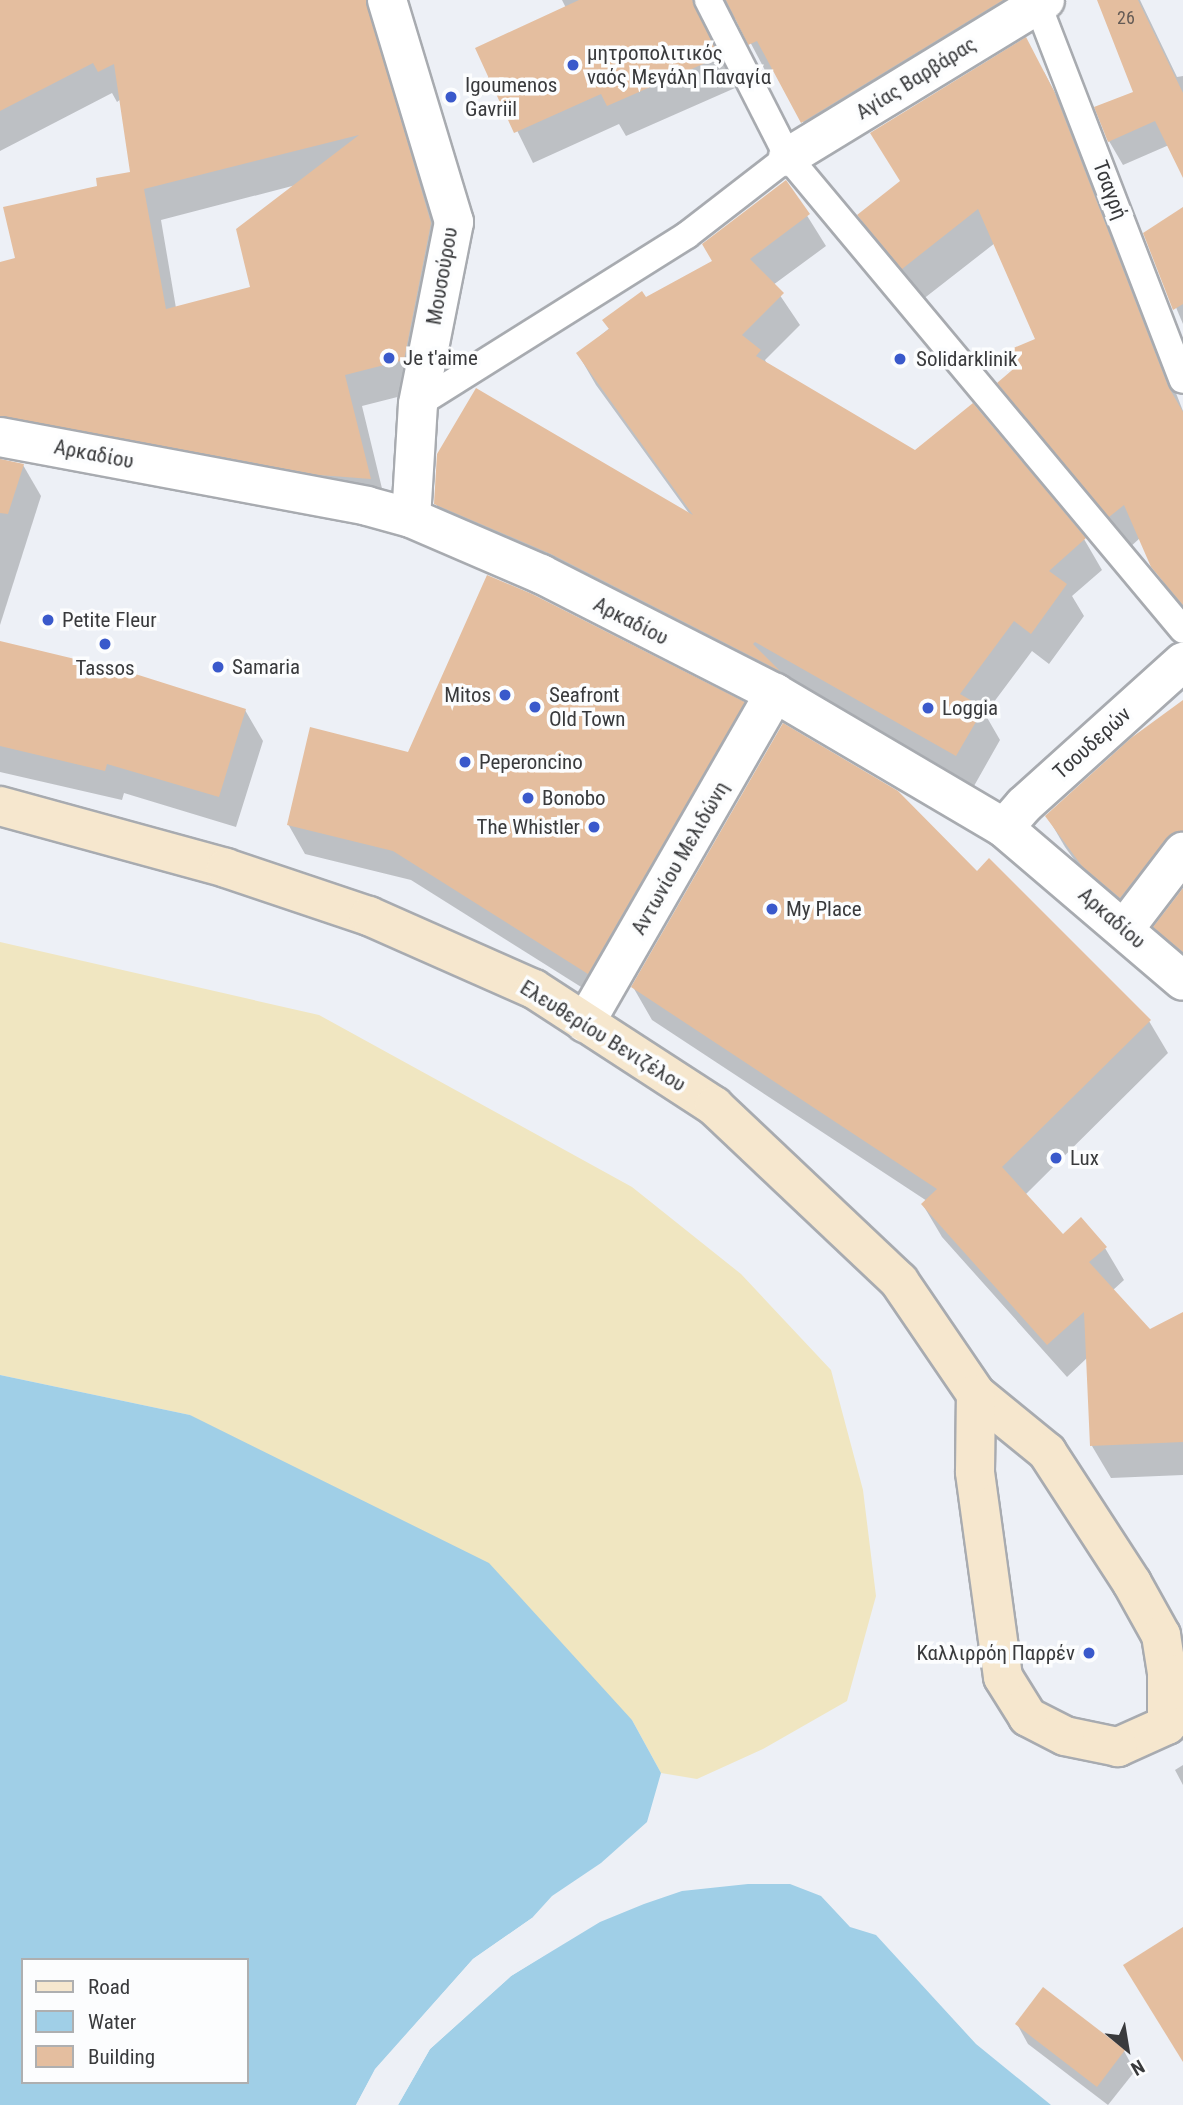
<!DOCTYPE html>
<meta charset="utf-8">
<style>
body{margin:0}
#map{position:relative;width:1183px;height:2105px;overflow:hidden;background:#edf0f6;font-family:"Roboto Condensed",sans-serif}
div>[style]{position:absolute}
.sand>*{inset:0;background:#f0e6c1}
.water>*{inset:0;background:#a0cfe7}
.pier>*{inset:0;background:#edf0f6}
.shadow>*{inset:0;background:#0003}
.building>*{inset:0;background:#e4be9f}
.roads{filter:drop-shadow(2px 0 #a8abb0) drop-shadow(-2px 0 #a8abb0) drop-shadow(0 2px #a8abb0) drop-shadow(0 -2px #a8abb0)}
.service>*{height:26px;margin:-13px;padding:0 13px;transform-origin:13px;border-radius:13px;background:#fff}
.pedestrian>*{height:38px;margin:-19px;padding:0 19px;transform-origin:19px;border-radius:19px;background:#fff}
.secondary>*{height:38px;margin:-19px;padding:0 19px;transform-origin:19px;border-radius:19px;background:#f6e7ce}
.dots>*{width:19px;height:19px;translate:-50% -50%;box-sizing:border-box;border:4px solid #fcfdfe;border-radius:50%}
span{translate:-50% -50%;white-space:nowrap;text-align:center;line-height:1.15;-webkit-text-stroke:7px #fcfdfe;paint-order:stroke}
.number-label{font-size:18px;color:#645b55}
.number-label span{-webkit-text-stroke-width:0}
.poi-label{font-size:21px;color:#393a3c}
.left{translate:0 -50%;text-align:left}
.right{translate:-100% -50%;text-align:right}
.street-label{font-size:21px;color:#393a3c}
.legend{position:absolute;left:21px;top:1958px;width:228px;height:126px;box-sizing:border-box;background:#fcfdfe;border:2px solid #aeafb0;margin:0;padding:9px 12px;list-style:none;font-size:21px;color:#393a3c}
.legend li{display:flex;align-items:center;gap:14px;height:35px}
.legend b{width:35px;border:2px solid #aeafb0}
.north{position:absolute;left:1092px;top:2014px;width:70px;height:70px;-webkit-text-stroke:5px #fcfdfe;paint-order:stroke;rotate:150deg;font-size:19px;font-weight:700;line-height:28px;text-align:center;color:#393a3c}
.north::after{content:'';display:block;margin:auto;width:24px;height:32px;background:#393a3c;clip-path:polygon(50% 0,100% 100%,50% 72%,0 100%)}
</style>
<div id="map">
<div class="sand">
<div style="clip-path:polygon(0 942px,319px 1015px,632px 1187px,741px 1274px,831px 1370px,863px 1490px,876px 1596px,847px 1701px,763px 1749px,697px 1779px,661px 1773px,632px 1720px,190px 1415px,0 1375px)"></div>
</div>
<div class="water">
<div style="clip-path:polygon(evenodd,0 1375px,190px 1415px,489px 1563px,632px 1720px,661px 1773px,647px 1822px,601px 1863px,552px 1896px,532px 1918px,473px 1959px,375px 2069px,356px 2105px,0 2105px,0 1375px,23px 1960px,247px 1960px,247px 2082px,23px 2082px,23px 1960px)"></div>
<div style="clip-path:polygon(748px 1884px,790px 1884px,821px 1896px,850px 1927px,876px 1935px,976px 2044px,1051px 2105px,398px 2105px,430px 2049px,511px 1976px,600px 1922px,644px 1904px,682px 1891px)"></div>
</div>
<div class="pier">
<div style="clip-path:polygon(532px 1918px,531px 1924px,475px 1961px,378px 2072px,360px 2105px,356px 2105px,375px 2070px,473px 1959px)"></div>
<div style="clip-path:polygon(547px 1949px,551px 1951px,511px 1976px,430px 2049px,398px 2105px,394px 2105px,428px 2047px,509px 1973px)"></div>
</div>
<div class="shadow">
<div style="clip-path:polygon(evenodd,0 0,386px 0,448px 255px,421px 391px,362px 406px,387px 509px,0 455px,0 264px,17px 259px,99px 188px,132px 173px,121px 99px,117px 102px,112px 93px,0 151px,0 0,296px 185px,253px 289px,176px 308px,161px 220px,296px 185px)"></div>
<div style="clip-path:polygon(562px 0,1065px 0,1022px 15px,820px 152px,775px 71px,767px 74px,739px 21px,727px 14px,712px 21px,709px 32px,735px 88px,626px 136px,619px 124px,533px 163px,477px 49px,566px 8px)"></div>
<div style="clip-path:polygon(1099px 0,1140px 0,1177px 77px,1183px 76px,1183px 174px,1169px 145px,1123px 165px,1109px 141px,1135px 93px)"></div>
<div style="clip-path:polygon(1044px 72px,1072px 125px,1183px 411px,1183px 613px,1153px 566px,1140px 538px,1129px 548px,1018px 415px,999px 383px,1020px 365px,1037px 340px,995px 243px,922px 300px,878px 248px,859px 216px)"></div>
<div style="clip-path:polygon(786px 182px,826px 246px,773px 285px,800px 325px,765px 360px,768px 366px,915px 452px,1084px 539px,1102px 570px,1072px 596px,1084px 616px,1049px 664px,1032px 651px,985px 714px,1000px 740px,974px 786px,781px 676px,453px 535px,436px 504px,691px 516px,596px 385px,578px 354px,645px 299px,714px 262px)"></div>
<div style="clip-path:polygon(1183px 209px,1183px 324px,1145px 234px)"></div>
<div style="clip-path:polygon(0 459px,23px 465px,41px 496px,0 625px)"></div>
<div style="clip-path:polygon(0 643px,245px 710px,263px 741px,236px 827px,124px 793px,122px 800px,0 772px)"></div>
<div style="clip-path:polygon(1183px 702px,1183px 870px,1139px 928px,1102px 898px,1065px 847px,1047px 816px)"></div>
<div style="clip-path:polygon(743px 703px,760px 733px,605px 1002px,411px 880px,305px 854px,288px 824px)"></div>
<div style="clip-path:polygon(977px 873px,1149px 1021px,1168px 1053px,1025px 1195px,1062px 1236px,1105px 1248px,1124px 1280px,1112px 1291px,1150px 1332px,1183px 1314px,1183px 1475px,1111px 1478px,1092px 1446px,1088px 1357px,1067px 1377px,942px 1237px,923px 1205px,927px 1201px,652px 1020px,633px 987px)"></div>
<div style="clip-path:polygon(1183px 891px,1183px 966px,1173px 958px,1155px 927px)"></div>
<div style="clip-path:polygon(1183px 1765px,1183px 1785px,1175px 1770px)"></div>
<div style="clip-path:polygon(1017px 2024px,1124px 2051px,1135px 2071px,1108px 2105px,1028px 2044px)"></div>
</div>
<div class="building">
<div style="clip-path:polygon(evenodd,0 0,366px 0,431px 223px,404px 360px,345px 375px,371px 479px,319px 475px,0 416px,0 262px,15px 258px,3px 207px,97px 186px,96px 178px,130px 172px,114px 64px,98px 72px,93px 63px,0 111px,0 0,359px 135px,236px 229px,250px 287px,166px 309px,144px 189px,359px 135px)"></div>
<div style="clip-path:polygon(579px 0,692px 0,719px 57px,607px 106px,601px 94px,514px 133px,475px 48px)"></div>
<div style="clip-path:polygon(726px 0,1003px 0,801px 123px,757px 41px,748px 45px)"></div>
<div style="clip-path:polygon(1097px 0,1138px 0,1183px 93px,1183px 178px,1155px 121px,1108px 142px,1094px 107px,1133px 92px)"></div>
<div style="clip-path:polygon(1026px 37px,1054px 91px,1168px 386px,1183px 412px,1183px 605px,1151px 567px,1124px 505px,1109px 517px,997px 383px,1018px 365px,1011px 349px,1035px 339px,978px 209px,902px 269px,857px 215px,900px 181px,870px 133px)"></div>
<div style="clip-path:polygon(786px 180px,810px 214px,750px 259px,784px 293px,742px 335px,761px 350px,756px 356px,915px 450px,973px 403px,1086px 538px,1049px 571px,1067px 584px,1031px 634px,1014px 621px,960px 694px,984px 708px,956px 756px,755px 642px,753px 644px,780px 671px,551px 554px,434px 504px,437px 454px,476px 388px,693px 515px,576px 353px,609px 329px,602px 320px,642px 291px,646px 297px,712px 261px,702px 244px)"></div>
<div style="clip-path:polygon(1183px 207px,1183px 304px,1173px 310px,1143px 233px)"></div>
<div style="clip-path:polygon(0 459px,24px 464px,8px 514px,0 513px)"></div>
<div style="clip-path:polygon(487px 575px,532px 594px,745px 702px,588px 974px,393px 851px,287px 825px,310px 727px,408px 752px)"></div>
<div style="clip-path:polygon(0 641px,129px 672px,246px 709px,219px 797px,107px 764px,105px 771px,0 746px)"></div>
<div style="clip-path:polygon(1183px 700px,1183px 831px,1166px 839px,1120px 898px,1082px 866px,1045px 816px,1131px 738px)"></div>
<div style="clip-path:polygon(783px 723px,898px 791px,977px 871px,989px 858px,1151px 1020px,1002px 1167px,1063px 1234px,1081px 1217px,1107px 1247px,1089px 1262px,1150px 1329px,1183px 1312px,1183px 1442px,1090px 1446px,1084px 1312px,1047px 1345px,921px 1204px,937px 1189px,631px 987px)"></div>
<div style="clip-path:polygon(1183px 888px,1183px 952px,1153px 927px)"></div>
<div style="clip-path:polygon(1183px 1927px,1183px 2062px,1123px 1965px)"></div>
<div style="clip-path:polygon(1043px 1987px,1125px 2050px,1097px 2087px,1015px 2024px)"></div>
</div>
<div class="roads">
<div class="service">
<div style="left:708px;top:0;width:176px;rotate:63deg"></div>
<div style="left:788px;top:157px;width:616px;rotate:50.13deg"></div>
<div style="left:1036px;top:0;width:407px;rotate:68.9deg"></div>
<div style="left:418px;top:404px;width:318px;rotate:-32.1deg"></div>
<div style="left:687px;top:235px;width:128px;rotate:-37.7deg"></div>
</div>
<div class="pedestrian">
<div style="left:387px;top:0;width:232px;rotate:73.2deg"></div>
<div style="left:454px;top:222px;width:186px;rotate:101.2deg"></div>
<div style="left:418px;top:404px;width:114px;rotate:93.5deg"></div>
<div style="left:788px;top:157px;width:301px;rotate:-31.4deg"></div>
<div style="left:0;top:437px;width:373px;rotate:10.6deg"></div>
<div style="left:367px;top:506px;width:46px;rotate:15.3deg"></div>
<div style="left:411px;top:518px;width:142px;rotate:23.3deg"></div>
<div style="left:541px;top:574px;width:263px;rotate:27deg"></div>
<div style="left:775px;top:693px;width:266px;rotate:30.5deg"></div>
<div style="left:1004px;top:828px;width:235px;rotate:40.5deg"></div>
<div style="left:1004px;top:828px;width:30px;rotate:-49deg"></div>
<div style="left:1024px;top:805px;width:214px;rotate:-42deg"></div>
<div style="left:1125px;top:928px;width:96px;rotate:-52.7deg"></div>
<div style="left:585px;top:1023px;width:381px;rotate:-60.1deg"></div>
</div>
<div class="secondary">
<div style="left:0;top:806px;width:234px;rotate:15.3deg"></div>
<div style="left:226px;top:868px;width:151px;rotate:18.6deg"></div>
<div style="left:369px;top:916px;width:180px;rotate:23.9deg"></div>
<div style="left:534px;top:989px;width:215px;rotate:33deg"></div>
<div style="left:714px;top:1106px;width:255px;rotate:43.4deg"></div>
<div style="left:899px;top:1281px;width:137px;rotate:55.7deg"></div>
<div style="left:976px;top:1394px;width:92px;rotate:39.2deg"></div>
<div style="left:1047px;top:1452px;width:156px;rotate:57deg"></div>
<div style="left:1132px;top:1583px;width:60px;rotate:60.9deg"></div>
<div style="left:1161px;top:1635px;width:38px;rotate:81deg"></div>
<div style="left:1167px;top:1673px;width:52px;rotate:90deg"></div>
<div style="left:1167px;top:1725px;width:54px;rotate:155.8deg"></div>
<div style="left:1118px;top:1747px;width:54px;rotate:-168.3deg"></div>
<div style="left:1065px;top:1736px;width:42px;rotate:-152.8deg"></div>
<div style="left:1028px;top:1717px;width:47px;rotate:-122deg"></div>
<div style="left:1003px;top:1677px;width:207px;rotate:-97.8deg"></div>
<div style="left:975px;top:1472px;width:78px;rotate:-89.3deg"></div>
</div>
</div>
<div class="dots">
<div style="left:573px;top:65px;background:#3a59cb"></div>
<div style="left:451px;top:97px;background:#3a59cb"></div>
<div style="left:389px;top:358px;background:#3a59cb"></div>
<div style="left:900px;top:359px;background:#3a59cb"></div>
<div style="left:48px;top:620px;background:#3a59cb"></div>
<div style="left:105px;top:644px;background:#3a59cb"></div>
<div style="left:218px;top:667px;background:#3a59cb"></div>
<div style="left:505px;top:695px;background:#3a59cb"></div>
<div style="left:535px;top:707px;background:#3a59cb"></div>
<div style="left:928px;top:708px;background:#3a59cb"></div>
<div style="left:465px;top:762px;background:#3a59cb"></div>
<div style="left:528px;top:798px;background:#3a59cb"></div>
<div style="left:594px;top:827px;background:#3a59cb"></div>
<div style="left:772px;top:909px;background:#3a59cb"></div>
<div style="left:1056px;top:1158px;background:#3a59cb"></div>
<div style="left:1089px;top:1653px;background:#3a59cb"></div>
</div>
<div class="number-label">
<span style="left:1126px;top:18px">26</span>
</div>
<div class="poi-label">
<span class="left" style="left:587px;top:65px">μητροπολιτικός<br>ναός Μεγάλη Παναγία</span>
<span class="left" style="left:465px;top:97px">Igoumenos<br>Gavriil</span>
<span class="left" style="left:403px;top:358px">Je t'aime</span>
<span class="left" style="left:916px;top:359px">Solidarklinik</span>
<span class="left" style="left:62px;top:620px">Petite Fleur</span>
<span class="left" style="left:232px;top:667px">Samaria</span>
<span style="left:105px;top:668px">Tassos</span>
<span class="right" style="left:491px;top:695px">Mitos</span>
<span class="left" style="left:549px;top:707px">Seafront<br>Old Town</span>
<span class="left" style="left:942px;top:708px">Loggia</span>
<span class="left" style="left:479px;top:762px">Peperoncino</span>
<span class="left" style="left:542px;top:798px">Bonobo</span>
<span class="right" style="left:580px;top:827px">The Whistler</span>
<span class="left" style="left:786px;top:909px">My Place</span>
<span class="left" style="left:1070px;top:1158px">Lux</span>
<span class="right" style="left:1075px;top:1653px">Καλλιρρόη Παρρέν</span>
</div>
<div class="street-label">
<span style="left:916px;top:78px;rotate:-32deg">Αγίας Βαρβάρας</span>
<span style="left:1110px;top:190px;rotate:69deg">Τσαγρή</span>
<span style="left:442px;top:276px;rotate:-80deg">Μουσούρου</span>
<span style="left:94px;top:454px;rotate:11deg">Αρκαδίου</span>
<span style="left:631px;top:621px;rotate:27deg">Αρκαδίου</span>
<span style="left:1092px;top:743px;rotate:-42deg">Τσουδερών</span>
<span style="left:680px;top:858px;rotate:-60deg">Αντωνίου Μελιδώνη</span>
<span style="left:1112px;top:918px;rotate:41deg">Αρκαδίου</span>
<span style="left:603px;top:1036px;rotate:32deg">Ελευθερίου Βενιζέλου</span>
</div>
<ul class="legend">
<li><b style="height:9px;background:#f6e7ce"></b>Road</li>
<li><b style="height:19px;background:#a0cfe7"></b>Water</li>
<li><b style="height:19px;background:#e4be9f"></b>Building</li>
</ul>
<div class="north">N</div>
</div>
